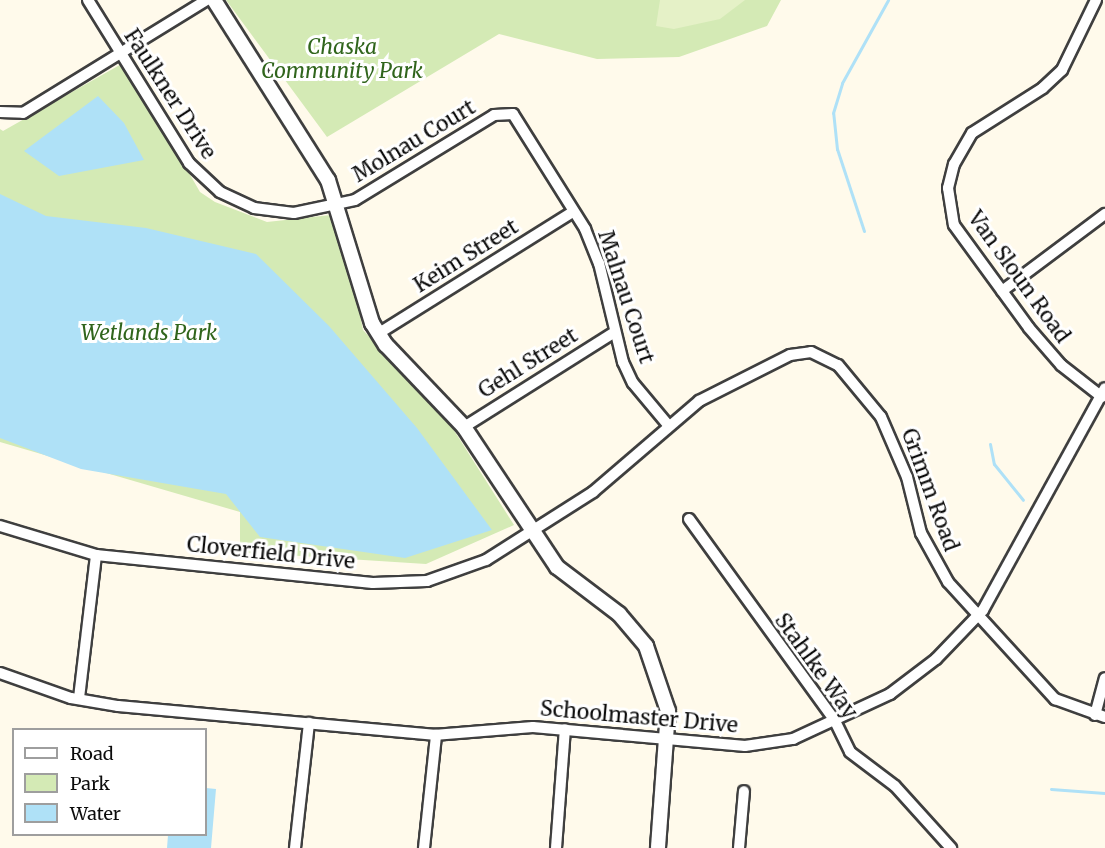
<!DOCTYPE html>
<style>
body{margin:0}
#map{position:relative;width:1105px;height:848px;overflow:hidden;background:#fffaeb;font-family:Merriweather,serif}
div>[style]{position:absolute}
.green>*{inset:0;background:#d4eab5}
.pitch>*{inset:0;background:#e5f1c7}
.water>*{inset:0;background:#afe1f7}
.stream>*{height:3px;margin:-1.5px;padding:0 1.5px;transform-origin:1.5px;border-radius:1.5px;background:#afe1f7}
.roads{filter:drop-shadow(2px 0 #3f3f3f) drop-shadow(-2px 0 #3f3f3f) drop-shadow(0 2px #3f3f3f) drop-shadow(0 -2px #3f3f3f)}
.minor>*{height:10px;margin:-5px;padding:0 5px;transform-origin:5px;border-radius:5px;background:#fff}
.tertiary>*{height:14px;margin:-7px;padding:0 7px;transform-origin:7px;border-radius:7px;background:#fff}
span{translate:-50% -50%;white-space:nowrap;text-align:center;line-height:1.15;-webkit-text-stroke:6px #fff;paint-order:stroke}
.park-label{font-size:21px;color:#30651c;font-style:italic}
.street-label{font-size:21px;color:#0c0c0c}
.legend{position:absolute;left:12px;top:728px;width:195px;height:108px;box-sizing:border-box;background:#fff;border:2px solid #9e9e9e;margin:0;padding:8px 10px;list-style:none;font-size:18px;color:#0c0c0c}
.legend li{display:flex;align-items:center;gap:12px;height:30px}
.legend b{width:30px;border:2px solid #9e9e9e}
</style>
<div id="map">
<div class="green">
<div style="clip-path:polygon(226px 0,781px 0,767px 26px,679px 57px,597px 59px,499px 34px,327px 137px)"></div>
<div style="clip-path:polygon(125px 62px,200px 192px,215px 202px,267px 222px,340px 214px,363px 330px,450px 424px,514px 525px,426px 564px,240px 552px,240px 512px,0 442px,0 129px,3px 131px)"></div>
</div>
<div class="pitch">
<div style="clip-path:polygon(660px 0,745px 0,720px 19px,674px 29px,656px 26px)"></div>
</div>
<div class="water">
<div style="clip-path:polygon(98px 96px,124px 123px,144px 160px,59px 176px,24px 151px)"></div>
<div style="clip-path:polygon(0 194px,46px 216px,146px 228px,256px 254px,329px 326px,417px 428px,492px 530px,405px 558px,260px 537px,226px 494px,81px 469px,0 438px)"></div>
<div style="clip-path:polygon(206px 788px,216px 789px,211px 848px,167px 848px,168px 835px,206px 834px)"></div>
</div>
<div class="stream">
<div style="left:864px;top:231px;width:86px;rotate:-108.2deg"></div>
<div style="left:837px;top:149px;width:36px;rotate:-96deg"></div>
<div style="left:833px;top:113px;width:31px;rotate:-73deg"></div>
<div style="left:842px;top:83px;width:95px;rotate:-61deg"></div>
<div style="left:990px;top:444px;width:20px;rotate:79deg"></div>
<div style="left:994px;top:464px;width:46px;rotate:51.1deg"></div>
<div style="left:1051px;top:789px;width:54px;rotate:4.2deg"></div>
</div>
<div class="roads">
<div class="minor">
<div style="left:88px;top:0;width:192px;rotate:58.2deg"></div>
<div style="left:189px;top:163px;width:42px;rotate:43.1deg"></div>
<div style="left:220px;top:192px;width:38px;rotate:25deg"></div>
<div style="left:254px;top:208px;width:40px;rotate:7.1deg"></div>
<div style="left:294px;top:213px;width:62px;rotate:-12deg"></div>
<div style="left:355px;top:200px;width:163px;rotate:-31.4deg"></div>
<div style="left:494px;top:115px;width:19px;rotate:-3deg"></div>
<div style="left:1096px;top:0;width:78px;rotate:115.9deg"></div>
<div style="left:1062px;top:70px;width:26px;rotate:137deg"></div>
<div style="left:1043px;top:88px;width:84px;rotate:147.6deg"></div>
<div style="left:972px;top:133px;width:36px;rotate:120deg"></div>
<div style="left:954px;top:164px;width:25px;rotate:104deg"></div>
<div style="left:948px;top:188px;width:37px;rotate:81deg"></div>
<div style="left:954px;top:225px;width:127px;rotate:53.9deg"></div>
<div style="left:1029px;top:328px;width:49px;rotate:49.1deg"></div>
<div style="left:1061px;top:365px;width:52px;rotate:38deg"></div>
<div style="left:0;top:112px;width:23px;rotate:2deg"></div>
<div style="left:23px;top:113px;width:216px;rotate:-31.6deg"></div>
<div style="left:513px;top:114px;width:136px;rotate:57.9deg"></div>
<div style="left:585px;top:229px;width:37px;rotate:68deg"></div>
<div style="left:599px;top:263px;width:102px;rotate:76.4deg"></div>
<div style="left:623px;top:362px;width:23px;rotate:65deg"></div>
<div style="left:633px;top:383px;width:56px;rotate:50.1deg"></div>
<div style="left:1002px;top:291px;width:129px;rotate:-36.8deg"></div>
<div style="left:379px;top:333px;width:229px;rotate:-32deg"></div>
<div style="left:464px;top:427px;width:176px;rotate:-32.2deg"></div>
<div style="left:689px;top:519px;width:249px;rotate:54.1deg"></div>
<div style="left:835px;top:721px;width:34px;rotate:64deg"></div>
<div style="left:850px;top:752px;width:56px;rotate:37.1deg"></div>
<div style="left:895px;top:786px;width:84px;rotate:47.9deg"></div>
<div style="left:0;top:526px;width:100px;rotate:16.8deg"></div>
<div style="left:96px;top:555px;width:278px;rotate:5.8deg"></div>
<div style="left:373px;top:583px;width:54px;rotate:-2.1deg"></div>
<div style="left:427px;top:581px;width:63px;rotate:-19.6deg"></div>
<div style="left:486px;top:560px;width:127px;rotate:-32.4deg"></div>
<div style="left:593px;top:492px;width:140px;rotate:-40.6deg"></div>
<div style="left:699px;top:401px;width:102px;rotate:-26.8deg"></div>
<div style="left:790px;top:355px;width:21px;rotate:-8deg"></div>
<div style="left:811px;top:352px;width:30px;rotate:26deg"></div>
<div style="left:838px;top:365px;width:67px;rotate:50.4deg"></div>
<div style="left:881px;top:417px;width:65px;rotate:66.6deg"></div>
<div style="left:907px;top:477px;width:58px;rotate:76deg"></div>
<div style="left:921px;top:533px;width:56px;rotate:61.1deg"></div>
<div style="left:948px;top:582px;width:159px;rotate:47.6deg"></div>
<div style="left:1055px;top:699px;width:53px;rotate:19.8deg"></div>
<div style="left:0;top:673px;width:75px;rotate:19.4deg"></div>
<div style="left:71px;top:698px;width:48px;rotate:9.7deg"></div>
<div style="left:118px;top:706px;width:317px;rotate:5.2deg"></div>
<div style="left:434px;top:735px;width:99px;rotate:-4.6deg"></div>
<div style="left:533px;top:727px;width:213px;rotate:5.1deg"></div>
<div style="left:745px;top:746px;width:49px;rotate:-8.3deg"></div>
<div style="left:793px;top:739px;width:107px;rotate:-24.9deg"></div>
<div style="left:890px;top:694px;width:58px;rotate:-37.3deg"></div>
<div style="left:936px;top:659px;width:68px;rotate:-46.2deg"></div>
<div style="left:983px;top:610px;width:253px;rotate:-61.2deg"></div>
<div style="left:79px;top:698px;width:144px;rotate:-83.2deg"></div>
<div style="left:1095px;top:715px;width:38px;rotate:-75deg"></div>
<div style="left:295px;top:848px;width:126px;rotate:-83.6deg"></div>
<div style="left:424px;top:848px;width:114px;rotate:-83.9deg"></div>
<div style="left:556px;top:848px;width:119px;rotate:-85.7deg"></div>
<div style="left:739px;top:848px;width:57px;rotate:-85deg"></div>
</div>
<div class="tertiary">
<div style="left:214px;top:0;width:213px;rotate:57.7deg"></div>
<div style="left:328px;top:180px;width:150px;rotate:72.9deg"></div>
<div style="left:372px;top:323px;width:26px;rotate:58deg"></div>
<div style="left:386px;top:345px;width:113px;rotate:46.4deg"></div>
<div style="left:464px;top:427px;width:168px;rotate:56.4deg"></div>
<div style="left:557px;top:567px;width:78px;rotate:37.2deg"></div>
<div style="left:619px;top:614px;width:42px;rotate:49.8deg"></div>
<div style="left:646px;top:646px;width:69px;rotate:71.3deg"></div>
<div style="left:668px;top:711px;width:137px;rotate:94.2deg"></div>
</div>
</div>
<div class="park-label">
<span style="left:342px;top:59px">Chaska<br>Community Park</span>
<span style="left:149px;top:333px">Wetlands Park</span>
</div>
<div class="street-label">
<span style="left:170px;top:94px;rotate:57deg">Faulkner Drive</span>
<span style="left:414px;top:141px;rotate:-31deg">Molnau Court</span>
<span style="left:466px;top:256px;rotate:-32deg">Keim Street</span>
<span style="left:1019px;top:277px;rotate:54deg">Van Sloun Road</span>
<span style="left:626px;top:297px;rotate:72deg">Malnau Court</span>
<span style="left:528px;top:363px;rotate:-32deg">Gehl Street</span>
<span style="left:930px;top:490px;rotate:70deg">Grimm Road</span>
<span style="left:271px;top:553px;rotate:6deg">Cloverfield Drive</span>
<span style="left:816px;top:666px;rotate:54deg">Stahlke Way</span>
<span style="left:639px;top:717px;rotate:5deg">Schoolmaster Drive</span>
</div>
<ul class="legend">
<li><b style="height:8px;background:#fff"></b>Road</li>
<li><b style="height:16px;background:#d4eab5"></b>Park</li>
<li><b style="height:16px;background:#afe1f7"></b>Water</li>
</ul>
</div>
